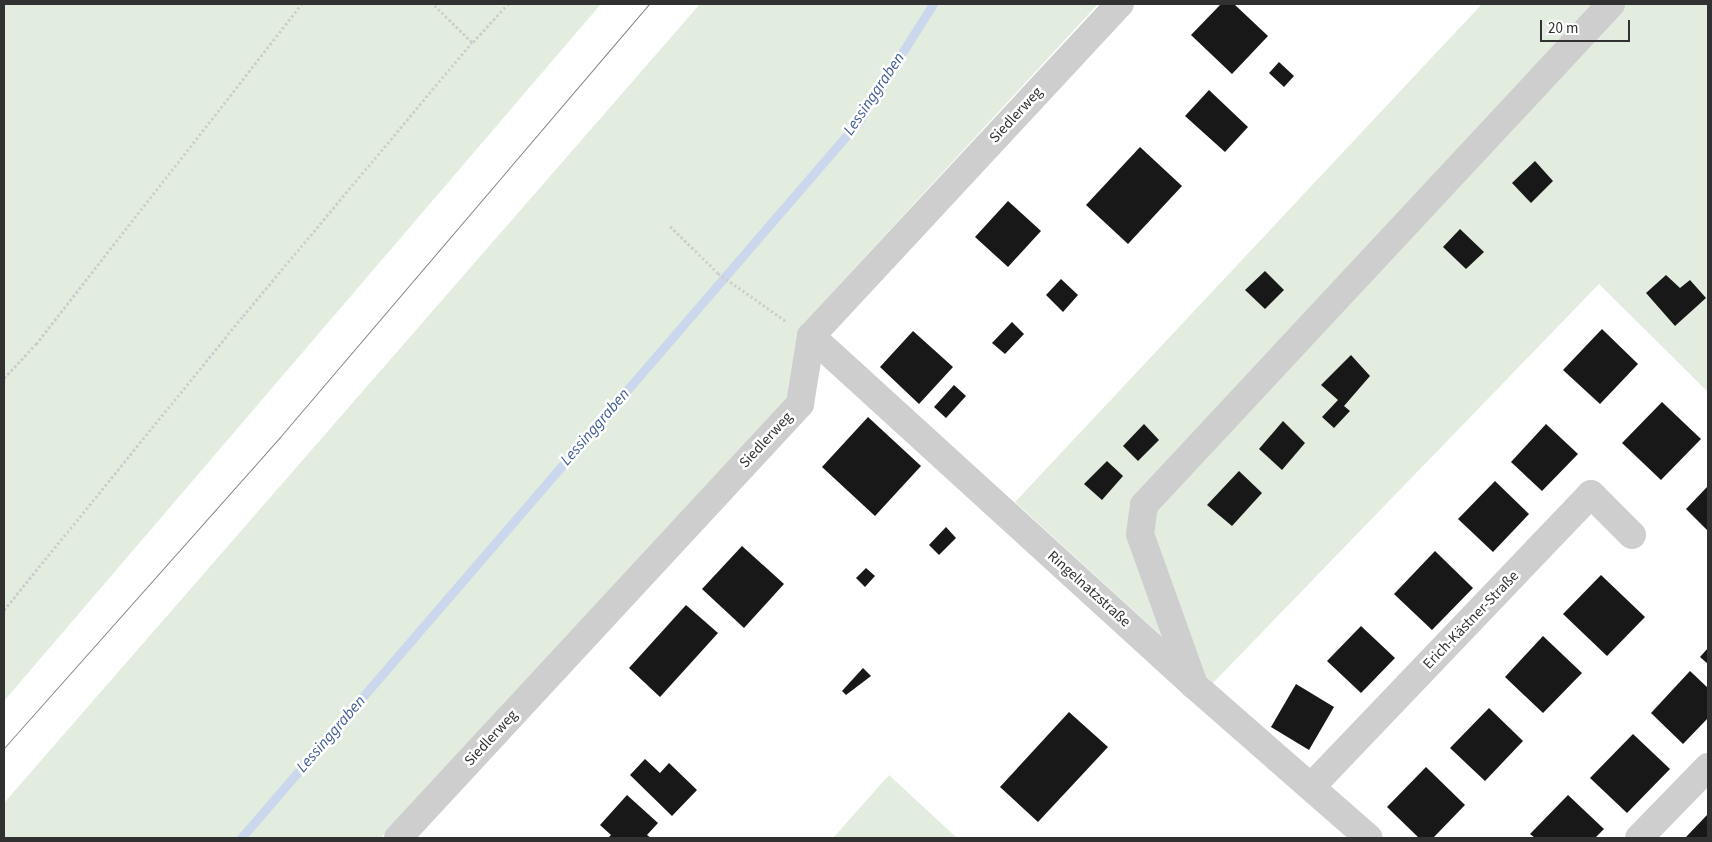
<!DOCTYPE html>
<meta charset="utf-8">
<style>
body{margin:0}
#map{position:relative;width:1712px;height:842px;overflow:hidden;background:#fff;font-family:"Source Sans 3",sans-serif}
div>[style]{position:absolute}
.green>*{inset:0;background:#e3eddf}
.stream>*{height:9px;margin:-4.5px;padding:0 4.5px;transform-origin:4.5px;border-radius:4.5px;background:#cbd7ed}
.building>*{inset:0;background:#181818}
.path>*{height:3px;margin-top:-1.5px;transform-origin:0;background:repeating-linear-gradient(90deg,#cecece 0 2.5px,transparent 0 5px)}
.minor>*{height:28px;margin:-14px;padding:0 14px;transform-origin:14px;border-radius:14px;background:#cecece}
.tram>*{height:1px;margin:-0.5px;padding:0 0.5px;transform-origin:0.5px;border-radius:0.5px;background:#868686}
span{translate:-50% -50%;white-space:nowrap;text-align:center;line-height:1.15;-webkit-text-stroke:5px #fff;paint-order:stroke}
.street-label{font-size:15px;color:#313131}
.water-label{font-size:16px;color:#3d5b94;font-style:italic}
.frame{position:absolute;inset:0;border:5px solid #313131;pointer-events:none}
.scale{position:absolute;left:1540px;top:20px;width:90px;height:22px;box-sizing:border-box;border:2px solid #313131;border-top:0;padding-left:6px;font-size:15px;line-height:18px;white-space:nowrap;color:#313131;-webkit-text-stroke:4px #fff;paint-order:stroke}
</style>
<div id="map">
<div class="green">
<div style="clip-path:polygon(4px 4px,601px 4px,4px 701px)"></div>
<div style="clip-path:polygon(700px 4px,1098px 4px,805px 322px,786px 402px,381px 838px,4px 838px,4px 803px)"></div>
<div style="clip-path:polygon(1482px 4px,1708px 4px,1708px 392px,1599px 284px,1213px 683px,1015px 502px)"></div>
<div style="clip-path:polygon(889px 775px,957px 838px,833px 838px)"></div>
</div>
<div class="stream">
<div style="left:241px;top:838px;width:947px;rotate:-49.24deg"></div>
<div style="left:859px;top:121px;width:138px;rotate:-57.7deg"></div>
</div>
<div class="building">
<div style="clip-path:polygon(1221px 4px,1234px 4px,1268px 36px,1232px 74px,1191px 35px)"></div>
<div style="clip-path:polygon(1279px 62px,1294px 76px,1284px 87px,1269px 73px)"></div>
<div style="clip-path:polygon(1209px 90px,1248px 127px,1225px 152px,1185px 116px)"></div>
<div style="clip-path:polygon(1140px 147px,1182px 186px,1128px 244px,1086px 205px)"></div>
<div style="clip-path:polygon(1535px 161px,1553px 181px,1531px 203px,1512px 183px)"></div>
<div style="clip-path:polygon(1008px 201px,1041px 231px,1008px 267px,975px 237px)"></div>
<div style="clip-path:polygon(1460px 229px,1484px 252px,1466px 269px,1443px 247px)"></div>
<div style="clip-path:polygon(1265px 271px,1284px 290px,1265px 309px,1245px 290px)"></div>
<div style="clip-path:polygon(1666px 275px,1680px 288px,1690px 280px,1706px 298px,1675px 326px,1646px 293px)"></div>
<div style="clip-path:polygon(1061px 279px,1078px 295px,1063px 312px,1046px 295px)"></div>
<div style="clip-path:polygon(1012px 322px,1024px 334px,1005px 354px,992px 343px)"></div>
<div style="clip-path:polygon(1602px 329px,1638px 364px,1600px 404px,1563px 370px)"></div>
<div style="clip-path:polygon(913px 331px,953px 367px,919px 404px,880px 367px)"></div>
<div style="clip-path:polygon(1351px 355px,1370px 376px,1344px 406px,1350px 411px,1334px 428px,1322px 417px,1338px 400px,1321px 385px)"></div>
<div style="clip-path:polygon(954px 385px,966px 396px,946px 418px,934px 407px)"></div>
<div style="clip-path:polygon(1662px 402px,1701px 439px,1661px 480px,1622px 443px)"></div>
<div style="clip-path:polygon(868px 417px,921px 466px,875px 516px,822px 467px)"></div>
<div style="clip-path:polygon(1283px 421px,1305px 443px,1282px 470px,1259px 449px)"></div>
<div style="clip-path:polygon(1144px 424px,1159px 440px,1138px 461px,1123px 446px)"></div>
<div style="clip-path:polygon(1546px 424px,1578px 454px,1542px 491px,1511px 462px)"></div>
<div style="clip-path:polygon(1107px 461px,1123px 476px,1102px 500px,1084px 484px)"></div>
<div style="clip-path:polygon(1239px 471px,1262px 493px,1232px 526px,1207px 505px)"></div>
<div style="clip-path:polygon(1495px 481px,1529px 514px,1493px 552px,1458px 519px)"></div>
<div style="clip-path:polygon(1708px 486px,1708px 531px,1686px 509px)"></div>
<div style="clip-path:polygon(946px 527px,956px 538px,939px 555px,929px 545px)"></div>
<div style="clip-path:polygon(742px 546px,784px 584px,744px 628px,702px 589px)"></div>
<div style="clip-path:polygon(1435px 551px,1473px 588px,1432px 630px,1394px 594px)"></div>
<div style="clip-path:polygon(866px 568px,875px 576px,865px 587px,856px 578px)"></div>
<div style="clip-path:polygon(1601px 575px,1645px 617px,1607px 656px,1563px 614px)"></div>
<div style="clip-path:polygon(686px 605px,718px 633px,660px 697px,629px 668px)"></div>
<div style="clip-path:polygon(1361px 626px,1395px 658px,1361px 693px,1327px 661px)"></div>
<div style="clip-path:polygon(1543px 636px,1582px 673px,1543px 713px,1505px 677px)"></div>
<div style="clip-path:polygon(1708px 648px,1708px 664px,1700px 657px)"></div>
<div style="clip-path:polygon(863px 668px,871px 676px,846px 695px,842px 691px)"></div>
<div style="clip-path:polygon(1690px 671px,1708px 688px,1708px 718px,1683px 744px,1651px 713px)"></div>
<div style="clip-path:polygon(1296px 684px,1334px 707px,1309px 750px,1271px 727px)"></div>
<div style="clip-path:polygon(1489px 708px,1523px 741px,1485px 781px,1450px 748px)"></div>
<div style="clip-path:polygon(1069px 712px,1108px 747px,1038px 822px,1000px 787px)"></div>
<div style="clip-path:polygon(1633px 734px,1670px 769px,1627px 813px,1590px 778px)"></div>
<div style="clip-path:polygon(645px 759px,660px 773px,669px 763px,697px 790px,672px 816px,630px 775px)"></div>
<div style="clip-path:polygon(1426px 767px,1465px 805px,1433px 838px,1419px 838px,1387px 807px)"></div>
<div style="clip-path:polygon(627px 795px,658px 823px,647px 835px,651px 838px,608px 838px,611px 835px,600px 825px)"></div>
<div style="clip-path:polygon(1568px 795px,1604px 829px,1595px 838px,1535px 838px,1530px 834px)"></div>
<div style="clip-path:polygon(1708px 814px,1708px 838px,1688px 838px,1686px 837px)"></div>
</div>
<div class="path">
<div style="left:473px;top:42px;width:52px;rotate:-47.4deg"></div>
<div style="left:670px;top:226px;width:67px;rotate:44.4deg"></div>
<div style="left:718px;top:273px;width:85px;rotate:35.4deg"></div>
<div style="left:4px;top:378px;width:47px;rotate:-46.7deg"></div>
<div style="left:36px;top:344px;width:432px;rotate:-52deg"></div>
<div style="left:4px;top:610px;width:379px;rotate:-50.9deg"></div>
<div style="left:243px;top:316px;width:357px;rotate:-50.1deg"></div>
<div style="left:472px;top:42px;width:54px;rotate:-135.7deg"></div>
</div>
<div class="minor">
<div style="left:811px;top:336px;width:518px;rotate:42.34deg"></div>
<div style="left:1194px;top:685px;width:232px;rotate:41.2deg"></div>
<div style="left:1194px;top:685px;width:160px;rotate:-109.7deg"></div>
<div style="left:1140px;top:534px;width:29px;rotate:-82deg"></div>
<div style="left:1144px;top:505px;width:685px;rotate:-47.01deg"></div>
<div style="left:1311px;top:787px;width:405px;rotate:-46.3deg"></div>
<div style="left:1591px;top:494px;width:58px;rotate:45deg"></div>
<div style="left:398px;top:838px;width:592px;rotate:-47.19deg"></div>
<div style="left:800px;top:404px;width:69px;rotate:-80.8deg"></div>
<div style="left:811px;top:336px;width:454px;rotate:-47.1deg"></div>
<div style="left:1639px;top:838px;width:99px;rotate:-45.8deg"></div>
</div>
<div class="tram">
<div style="left:4px;top:748px;width:416px;rotate:-48.4deg"></div>
<div style="left:280px;top:437px;width:569px;rotate:-49.56deg"></div>
</div>
<div class="street-label">
<span style="left:1016px;top:115px;rotate:-47deg">Siedlerweg</span>
<span style="left:766px;top:440px;rotate:-47deg">Siedlerweg</span>
<span style="left:1089px;top:589px;rotate:42deg">Ringelnatzstraße</span>
<span style="left:1471px;top:620px;rotate:-46deg">Erich-Kästner-Straße</span>
<span style="left:491px;top:738px;rotate:-47deg">Siedlerweg</span>
</div>
<div class="water-label">
<span style="left:874px;top:94px;rotate:-56deg">Lessinggraben</span>
<span style="left:595px;top:427px;rotate:-49deg">Lessinggraben</span>
<span style="left:331px;top:734px;rotate:-49deg">Lessinggraben</span>
</div>
<div class="frame"></div>
<div class="scale">20 m</div>
</div>
